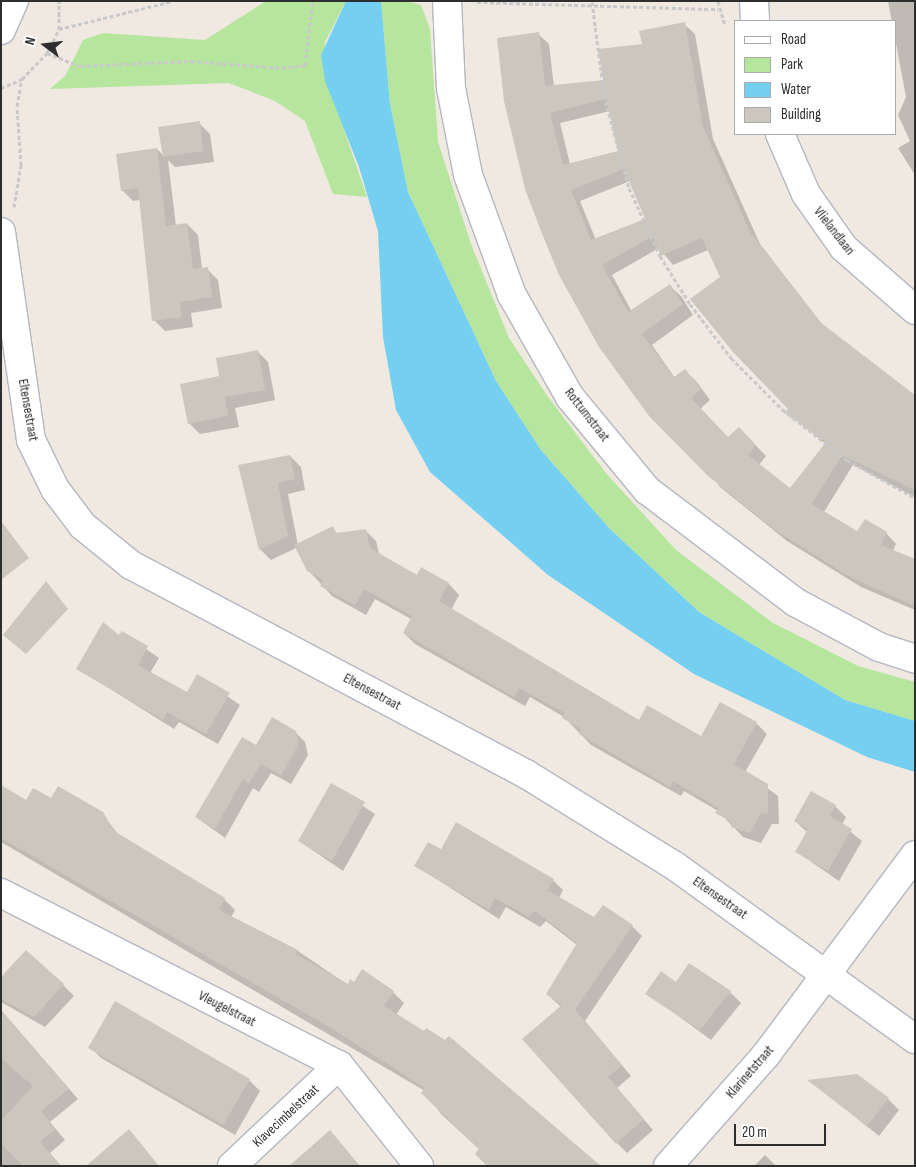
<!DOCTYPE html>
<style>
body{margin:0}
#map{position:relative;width:916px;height:1167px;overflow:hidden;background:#efe9e1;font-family:"Sofia Sans Condensed",sans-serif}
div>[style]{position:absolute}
.green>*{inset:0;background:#b6e59e}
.water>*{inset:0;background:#75cff0}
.shadow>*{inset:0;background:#0003}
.building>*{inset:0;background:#cbc7bf}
.path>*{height:3px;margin-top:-1.5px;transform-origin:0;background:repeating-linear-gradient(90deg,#c9c9c9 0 4px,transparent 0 6.5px)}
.roads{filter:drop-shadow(1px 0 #b4b7c1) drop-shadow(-1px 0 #b4b7c1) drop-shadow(0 1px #b4b7c1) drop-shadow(0 -1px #b4b7c1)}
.minor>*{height:28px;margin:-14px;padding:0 14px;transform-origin:14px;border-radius:14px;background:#fff}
.tertiary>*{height:28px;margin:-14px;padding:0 14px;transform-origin:14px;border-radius:14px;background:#fff}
span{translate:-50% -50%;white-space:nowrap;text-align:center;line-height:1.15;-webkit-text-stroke:4px #fff;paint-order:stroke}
.street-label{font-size:14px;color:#2e2e2e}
.frame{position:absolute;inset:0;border:2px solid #2e2e2e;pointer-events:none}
.legend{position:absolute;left:734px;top:20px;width:162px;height:115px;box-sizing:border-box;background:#fff;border:1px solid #ababab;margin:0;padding:6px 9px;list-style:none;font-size:15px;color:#2e2e2e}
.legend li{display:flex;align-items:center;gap:10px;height:25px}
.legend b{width:25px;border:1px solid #ababab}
.north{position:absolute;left:20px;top:20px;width:50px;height:50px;-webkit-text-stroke:4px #fff;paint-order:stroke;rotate:285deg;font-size:14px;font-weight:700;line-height:20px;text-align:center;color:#2e2e2e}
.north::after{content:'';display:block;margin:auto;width:18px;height:22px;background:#2e2e2e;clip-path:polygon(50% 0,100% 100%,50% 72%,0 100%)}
.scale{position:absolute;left:734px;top:1124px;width:92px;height:22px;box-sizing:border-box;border:2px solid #2e2e2e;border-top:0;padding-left:6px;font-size:15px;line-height:18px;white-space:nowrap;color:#2e2e2e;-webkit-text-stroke:4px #fff;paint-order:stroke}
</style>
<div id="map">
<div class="green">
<div style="clip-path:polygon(266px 1px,346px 1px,325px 42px,323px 68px,367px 197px,333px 194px,305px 121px,275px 101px,229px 83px,50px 89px,65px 76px,83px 40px,103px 33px,205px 40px)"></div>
<div style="clip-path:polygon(407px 1px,421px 5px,430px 29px,438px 142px,471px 244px,509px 338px,548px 397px,605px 472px,676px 550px,773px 623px,858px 666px,915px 682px,915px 721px,845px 700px,699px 612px,609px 528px,541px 450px,496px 381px,408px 192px,390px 104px,381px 2px)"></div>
</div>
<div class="water">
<div style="clip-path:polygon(346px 1px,381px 1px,390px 104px,408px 192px,496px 381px,541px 450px,609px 528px,699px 612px,845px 700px,915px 721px,915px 772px,867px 757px,694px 674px,548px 575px,430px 472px,396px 410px,383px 337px,378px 231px,359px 167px,325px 81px,321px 55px)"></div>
</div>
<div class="shadow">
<div style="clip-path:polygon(888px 1px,915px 1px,915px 175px,898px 148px,910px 141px,898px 115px,906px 97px)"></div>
<div style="clip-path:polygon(evenodd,684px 24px,695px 34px,713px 139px,760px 244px,825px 328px,915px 397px,915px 497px,853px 465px,824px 512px,858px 533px,886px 533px,896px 544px,893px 551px,915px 561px,915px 610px,861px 587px,787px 541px,720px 487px,559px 272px,538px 34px,549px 44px,554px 87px,604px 81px,643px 45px,684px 24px,610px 111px,619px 152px,570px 164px,560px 123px,610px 111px,684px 24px,630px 181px,646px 220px,596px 240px,580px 201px,630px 181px,684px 24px,659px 248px,673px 265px,708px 250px,790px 409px,787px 413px,826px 444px,790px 490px,759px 465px,766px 456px,739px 428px,728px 438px,700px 409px,710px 400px,696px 381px,685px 371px,675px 378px,652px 345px,693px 315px,681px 296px,670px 286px,632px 312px,612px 275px,659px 248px)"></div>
<div style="clip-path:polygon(199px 123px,210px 134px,214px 162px,175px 167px,168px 160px,176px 226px,187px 224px,198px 235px,202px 269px,207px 269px,218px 280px,222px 308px,191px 313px,193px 327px,165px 331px,154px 320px,140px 200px,133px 201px,122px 190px,157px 149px,164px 156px)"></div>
<div style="clip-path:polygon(257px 351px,268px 362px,275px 400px,235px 408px,239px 427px,200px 434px,189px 423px,221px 377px)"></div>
<div style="clip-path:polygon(290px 456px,301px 467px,305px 490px,288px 494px,298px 545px,332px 528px,338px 534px,365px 530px,376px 541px,379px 554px,417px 577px,422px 569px,449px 584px,459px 595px,451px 610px,639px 721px,702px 737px,756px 723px,767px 734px,745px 772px,778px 796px,779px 824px,772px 824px,761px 843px,743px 837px,718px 811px,684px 791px,681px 796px,591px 745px,564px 717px,530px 697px,525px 706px,415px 644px,404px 633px,411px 619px,375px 599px,366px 615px,332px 596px,308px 570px,296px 548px,271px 560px,260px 549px,240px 466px)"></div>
<div style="clip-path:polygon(122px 632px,159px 658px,150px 673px,187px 694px,198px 676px,240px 705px,218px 744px,179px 722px,174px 729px,77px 668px)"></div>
<div style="clip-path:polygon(295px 732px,305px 742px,308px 755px,291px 784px,271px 773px,259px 792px,253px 788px,225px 838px,196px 817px,256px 747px)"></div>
<div style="clip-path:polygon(331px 785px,375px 814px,343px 871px,299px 841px)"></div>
<div style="clip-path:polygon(1px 786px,27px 801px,51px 800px,102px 813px,120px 837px,224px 899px,235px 910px,231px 917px,298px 951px,348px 985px,393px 992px,404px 1003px,396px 1015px,480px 1150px,441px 1114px,425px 1091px,1px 842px)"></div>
<div style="clip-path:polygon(811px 792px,835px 806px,846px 817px,842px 825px,862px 841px,839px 881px,797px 852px,808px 833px,795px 821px)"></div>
<div style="clip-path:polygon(442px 851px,553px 880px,563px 890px,559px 898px,595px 919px,632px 926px,642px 936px,585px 1021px,631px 1076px,617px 1088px,653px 1130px,627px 1153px,617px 1143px,561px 1007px,547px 994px,577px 945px,546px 921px,540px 927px,506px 907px,499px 919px,416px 866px)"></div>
<div style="clip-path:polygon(1px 979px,63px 985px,74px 996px,45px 1027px,1px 1002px)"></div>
<div style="clip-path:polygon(676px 983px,730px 992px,741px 1003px,711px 1040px,647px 993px)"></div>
<div style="clip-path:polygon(1px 1010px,78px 1099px,50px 1122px,65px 1140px,50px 1153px,61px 1166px,1px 1166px)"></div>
<div style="clip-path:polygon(90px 1047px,249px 1080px,260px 1091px,235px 1135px,101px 1058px)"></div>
<div style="clip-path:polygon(810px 1081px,888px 1099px,899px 1110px,879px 1136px)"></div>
<div style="clip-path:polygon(765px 1155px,776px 1166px,754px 1166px)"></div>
</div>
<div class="building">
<div style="clip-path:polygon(evenodd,685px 22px,703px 127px,750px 232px,820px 322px,915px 395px,915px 490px,842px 455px,812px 504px,857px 531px,865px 519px,887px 532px,881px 545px,915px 559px,915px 606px,850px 577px,775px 530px,708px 476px,649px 416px,599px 347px,559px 275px,541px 231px,525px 189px,504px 101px,497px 38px,539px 32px,545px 86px,603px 80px,598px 49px,642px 44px,639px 31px,685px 22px,606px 99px,618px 151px,563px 165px,550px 113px,606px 99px,685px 22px,624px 169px,645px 219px,591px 240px,571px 190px,624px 169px,685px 22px,653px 236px,661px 256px,702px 238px,720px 277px,690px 299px,733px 352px,788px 409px,785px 413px,826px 442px,790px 488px,748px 455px,756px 445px,739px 427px,728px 437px,691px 398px,701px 389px,685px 369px,674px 377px,642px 334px,683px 304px,670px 284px,628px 312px,602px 265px,653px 236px)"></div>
<div style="clip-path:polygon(200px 121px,203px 151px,163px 157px,158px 127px)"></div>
<div style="clip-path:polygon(157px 148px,166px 226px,187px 223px,193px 269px,208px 267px,212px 297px,180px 302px,182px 317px,152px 321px,138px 188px,121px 191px,116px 154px)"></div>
<div style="clip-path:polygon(258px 350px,265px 390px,225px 397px,228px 416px,188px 424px,180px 384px,219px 376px,216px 358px)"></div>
<div style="clip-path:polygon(290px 455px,295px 479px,278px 483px,288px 536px,259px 550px,238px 465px)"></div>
<div style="clip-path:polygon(1px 521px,29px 558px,1px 580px)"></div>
<div style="clip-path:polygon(333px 526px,336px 533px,366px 529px,370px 548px,417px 575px,421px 567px,449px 583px,439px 601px,639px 720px,647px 705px,701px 736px,720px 702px,757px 722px,734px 764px,768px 784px,768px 814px,761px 813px,750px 833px,731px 827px,730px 821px,715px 813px,718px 808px,673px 781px,670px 787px,579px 734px,581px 729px,562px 718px,565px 713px,519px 688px,514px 697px,403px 633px,412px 616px,364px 589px,355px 605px,320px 586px,323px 580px,307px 571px,294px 545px)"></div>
<div style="clip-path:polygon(46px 581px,68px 609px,26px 654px,3px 635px)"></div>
<div style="clip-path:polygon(103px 622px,119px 635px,122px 631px,148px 646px,138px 665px,187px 692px,197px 674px,230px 693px,206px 734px,167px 712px,163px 720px,76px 669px)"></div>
<div style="clip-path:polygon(272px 717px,296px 731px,299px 744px,281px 775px,261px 764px,249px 783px,243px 779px,215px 829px,195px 817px,242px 737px,256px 745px)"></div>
<div style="clip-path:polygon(331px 783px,365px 802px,332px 861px,298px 841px)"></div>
<div style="clip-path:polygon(1px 785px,26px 800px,33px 788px,51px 798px,58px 786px,103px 812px,114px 831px,225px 898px,219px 910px,298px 950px,296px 954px,348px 984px,350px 979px,354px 982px,362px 969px,394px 991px,384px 1006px,424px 1031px,426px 1028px,445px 1040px,449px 1036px,601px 1166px,487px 1166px,475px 1154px,479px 1149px,421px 1093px,425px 1088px,331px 1028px,1px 838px)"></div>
<div style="clip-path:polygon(811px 791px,836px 805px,830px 816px,852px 829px,828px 871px,795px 852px,808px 829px,794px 821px)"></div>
<div style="clip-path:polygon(456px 822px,554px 879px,547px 890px,594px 917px,603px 905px,633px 925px,575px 1010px,622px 1065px,608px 1077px,644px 1119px,616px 1144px,522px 1039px,562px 1005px,546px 994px,577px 943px,535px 911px,529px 917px,495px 898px,489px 910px,414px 866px,428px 842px,441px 849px)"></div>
<div style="clip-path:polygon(26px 950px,64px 984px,34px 1017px,1px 999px,1px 977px)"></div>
<div style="clip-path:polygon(689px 963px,731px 991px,700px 1030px,645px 994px,661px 971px,676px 982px)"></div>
<div style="clip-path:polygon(115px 1001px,250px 1079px,223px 1125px,88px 1048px)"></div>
<div style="clip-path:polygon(1px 1010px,69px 1089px,41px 1111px,55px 1129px,40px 1142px,61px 1166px,23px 1166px,1px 1143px,1px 1121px,33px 1086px,1px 1058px)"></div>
<div style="clip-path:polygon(857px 1074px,889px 1098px,867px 1126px,807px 1080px)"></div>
<div style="clip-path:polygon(129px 1129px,159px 1166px,86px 1166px)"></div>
<div style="clip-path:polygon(330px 1130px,360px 1166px,289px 1166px)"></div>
</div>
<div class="path">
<div style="left:718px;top:1px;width:26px;rotate:74deg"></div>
<div style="left:477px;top:2px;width:241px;rotate:1.7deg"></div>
<div style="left:592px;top:2px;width:94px;rotate:82.6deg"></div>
<div style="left:604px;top:95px;width:96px;rotate:75deg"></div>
<div style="left:629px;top:188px;width:75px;rotate:65.5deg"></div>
<div style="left:660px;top:256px;width:57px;rotate:58deg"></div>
<div style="left:690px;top:304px;width:68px;rotate:52.8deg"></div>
<div style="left:731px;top:358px;width:74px;rotate:45deg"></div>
<div style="left:783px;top:410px;width:81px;rotate:38deg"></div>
<div style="left:847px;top:460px;width:78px;rotate:29.2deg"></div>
<div style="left:59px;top:29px;width:117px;rotate:-13.8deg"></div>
<div style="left:47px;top:53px;width:35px;rotate:22deg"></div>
<div style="left:80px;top:66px;width:111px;rotate:-2.6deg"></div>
<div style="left:191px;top:61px;width:91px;rotate:4.4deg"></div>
<div style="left:282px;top:68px;width:23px;rotate:-7deg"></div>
<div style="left:305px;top:65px;width:64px;rotate:-82.9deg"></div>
<div style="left:1px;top:88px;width:23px;rotate:-23deg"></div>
<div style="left:22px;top:79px;width:36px;rotate:-46deg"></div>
<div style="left:47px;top:53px;width:27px;rotate:-63deg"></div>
<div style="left:59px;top:29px;width:28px;rotate:-90deg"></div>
<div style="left:14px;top:207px;width:43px;rotate:-80.5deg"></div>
<div style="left:21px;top:165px;width:59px;rotate:-93.9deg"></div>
<div style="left:17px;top:106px;width:27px;rotate:-80deg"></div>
</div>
<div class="roads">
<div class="minor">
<div style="left:447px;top:1px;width:87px;rotate:87.4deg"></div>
<div style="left:451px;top:88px;width:89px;rotate:78.9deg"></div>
<div style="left:468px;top:175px;width:128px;rotate:69.9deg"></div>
<div style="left:512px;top:295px;width:117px;rotate:60.4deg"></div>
<div style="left:570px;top:397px;width:121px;rotate:50.4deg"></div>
<div style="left:647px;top:490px;width:186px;rotate:37.1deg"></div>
<div style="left:795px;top:602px;width:95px;rotate:28.2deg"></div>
<div style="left:879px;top:647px;width:38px;rotate:18deg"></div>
<div style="left:754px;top:1px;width:20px;rotate:87deg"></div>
<div style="left:780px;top:134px;width:65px;rotate:66.6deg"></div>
<div style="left:806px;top:194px;width:66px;rotate:54.9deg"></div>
<div style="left:844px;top:248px;width:94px;rotate:41.1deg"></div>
<div style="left:1px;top:893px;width:379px;rotate:27deg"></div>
<div style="left:339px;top:1065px;width:129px;rotate:51.6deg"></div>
<div style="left:232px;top:1166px;width:147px;rotate:-43.3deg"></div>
<div style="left:668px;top:1166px;width:148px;rotate:-48.6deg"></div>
<div style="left:766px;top:1055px;width:249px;rotate:-53.3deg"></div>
</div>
<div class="tertiary">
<div style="left:1px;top:30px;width:32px;rotate:-66deg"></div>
<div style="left:1px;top:232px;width:210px;rotate:81.8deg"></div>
<div style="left:31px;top:440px;width:55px;rotate:63.9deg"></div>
<div style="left:55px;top:489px;width:46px;rotate:52.9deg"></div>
<div style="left:83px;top:526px;width:62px;rotate:39.1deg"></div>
<div style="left:131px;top:565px;width:447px;rotate:27.9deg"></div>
<div style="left:526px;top:774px;width:175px;rotate:31.7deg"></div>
<div style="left:675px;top:866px;width:296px;rotate:35.8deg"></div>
</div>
</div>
<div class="street-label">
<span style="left:834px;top:231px;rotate:52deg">Vlielandlaan</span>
<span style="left:28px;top:410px;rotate:80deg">Eltensestraat</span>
<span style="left:587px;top:415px;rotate:52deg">Rottumstraat</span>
<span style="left:372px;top:692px;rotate:28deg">Eltensestraat</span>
<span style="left:720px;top:898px;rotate:35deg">Eltensestraat</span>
<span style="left:227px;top:1009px;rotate:27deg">Vleugelstraat</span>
<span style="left:750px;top:1072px;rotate:-49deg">Klarinetstraat</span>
<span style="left:286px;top:1116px;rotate:-43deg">Klavecimbelstraat</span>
</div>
<div class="frame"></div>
<ul class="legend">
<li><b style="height:6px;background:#fff"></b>Road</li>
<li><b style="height:14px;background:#b6e59e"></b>Park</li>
<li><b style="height:14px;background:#75cff0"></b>Water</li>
<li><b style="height:14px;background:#cbc7bf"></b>Building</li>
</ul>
<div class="north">N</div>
<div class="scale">20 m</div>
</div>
